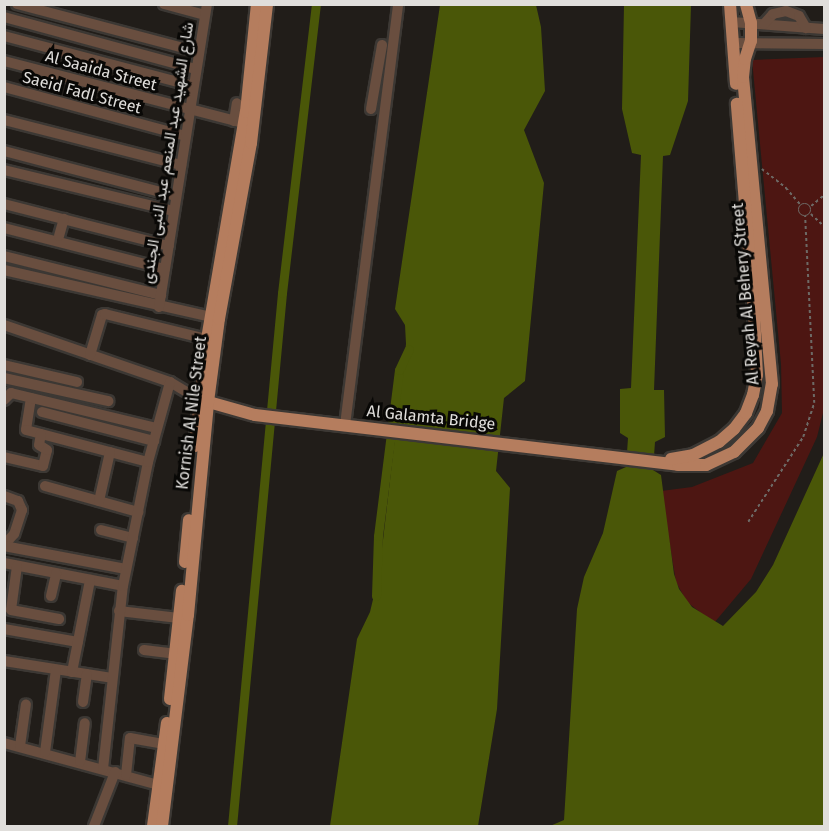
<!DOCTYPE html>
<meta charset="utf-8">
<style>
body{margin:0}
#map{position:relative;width:829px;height:831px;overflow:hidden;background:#211d19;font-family:"Fira Sans",Vazirmatn,sans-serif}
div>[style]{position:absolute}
.green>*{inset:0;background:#4d1612}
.water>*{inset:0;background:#4a5708}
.canal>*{height:9px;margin:-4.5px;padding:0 4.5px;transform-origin:4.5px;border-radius:4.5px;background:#4a5708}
.path>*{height:1.5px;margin-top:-0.75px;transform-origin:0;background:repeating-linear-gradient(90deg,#6d6a66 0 3px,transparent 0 6px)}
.path>.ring{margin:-0.75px;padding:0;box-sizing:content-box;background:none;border:1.5px solid #6d6a66;border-radius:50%}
.roads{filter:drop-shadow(2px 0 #3c3834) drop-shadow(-2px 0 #3c3834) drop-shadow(0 2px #3c3834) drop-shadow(0 -2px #3c3834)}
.minor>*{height:10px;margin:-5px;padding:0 5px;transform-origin:5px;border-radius:5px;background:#694e3f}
.major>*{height:12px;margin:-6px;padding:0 6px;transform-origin:6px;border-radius:6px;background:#b57d5e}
span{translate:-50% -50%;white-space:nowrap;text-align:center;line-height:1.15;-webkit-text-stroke:6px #090806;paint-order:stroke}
.street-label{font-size:16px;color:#e0dedb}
.frame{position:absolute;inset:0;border:6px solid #e0dedb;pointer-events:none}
</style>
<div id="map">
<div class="green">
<div style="clip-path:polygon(824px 57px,824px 409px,817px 437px,751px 579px,714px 623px,687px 602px,676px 582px,661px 491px,692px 487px,753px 463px,782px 413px,781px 364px,752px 60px)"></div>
</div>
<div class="water">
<div style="clip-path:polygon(440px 5px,536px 5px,541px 27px,545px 91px,524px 130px,544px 183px,525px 381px,504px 398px,496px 471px,510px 488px,497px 709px,478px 826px,330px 826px,357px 639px,370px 612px,379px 574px,406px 344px,405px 325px,395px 309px)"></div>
<div style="clip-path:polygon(624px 5px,691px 5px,688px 101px,670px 155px,663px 156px,654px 390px,664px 390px,665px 437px,655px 442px,653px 470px,661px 475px,674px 574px,679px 589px,692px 607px,723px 626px,756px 592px,773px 565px,824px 453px,824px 826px,550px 826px,564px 820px,577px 609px,584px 577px,603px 533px,617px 471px,626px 467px,628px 438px,620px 433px,620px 389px,631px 388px,641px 155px,632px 153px,622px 109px)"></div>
</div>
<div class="canal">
<div style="left:376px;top:596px;width:60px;rotate:-88.1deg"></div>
<div style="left:378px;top:536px;width:167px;rotate:-82.8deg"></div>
<div style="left:399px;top:370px;width:23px;rotate:-65deg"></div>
<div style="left:232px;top:826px;width:535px;rotate:-84.64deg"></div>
<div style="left:282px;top:293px;width:291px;rotate:-83.3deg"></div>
</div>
<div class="path">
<div style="left:762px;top:169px;width:31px;rotate:38deg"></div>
<div style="left:786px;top:188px;width:23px;rotate:49deg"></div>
<div class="ring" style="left:799px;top:204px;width:10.5px;height:10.5px"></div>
<div style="left:811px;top:206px;width:17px;rotate:-40deg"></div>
<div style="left:811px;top:214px;width:18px;rotate:43deg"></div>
<div style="left:748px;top:522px;width:101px;rotate:-57.1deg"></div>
<div style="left:803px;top:437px;width:36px;rotate:-72deg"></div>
<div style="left:814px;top:403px;width:187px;rotate:-92.8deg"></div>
</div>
<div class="roads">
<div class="minor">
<div style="left:17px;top:4px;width:188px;rotate:14.8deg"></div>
<div style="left:164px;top:4px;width:42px;rotate:15deg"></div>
<div style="left:4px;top:17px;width:199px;rotate:15.2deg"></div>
<div style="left:732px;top:22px;width:92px;rotate:4.4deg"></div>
<div style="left:764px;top:24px;width:13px;rotate:-48deg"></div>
<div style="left:773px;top:14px;width:13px;rotate:-13deg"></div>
<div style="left:786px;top:11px;width:14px;rotate:21deg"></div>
<div style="left:799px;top:16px;width:14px;rotate:60deg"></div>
<div style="left:4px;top:36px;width:196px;rotate:14.8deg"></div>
<div style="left:733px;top:43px;width:91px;rotate:0.6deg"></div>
<div style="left:4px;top:61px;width:248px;rotate:14.5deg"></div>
<div style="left:4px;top:87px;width:188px;rotate:15.1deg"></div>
<div style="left:371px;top:109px;width:65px;rotate:-80.2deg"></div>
<div style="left:4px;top:120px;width:183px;rotate:14.3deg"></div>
<div style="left:234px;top:121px;width:18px;rotate:-81deg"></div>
<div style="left:4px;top:151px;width:178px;rotate:14.7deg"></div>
<div style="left:4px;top:170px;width:175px;rotate:13.6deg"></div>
<div style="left:4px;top:204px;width:170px;rotate:14.3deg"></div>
<div style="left:4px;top:228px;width:166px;rotate:14.3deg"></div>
<div style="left:59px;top:236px;width:18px;rotate:-74deg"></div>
<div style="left:4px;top:256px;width:162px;rotate:14deg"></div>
<div style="left:4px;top:270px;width:212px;rotate:12.8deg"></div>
<div style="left:159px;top:307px;width:307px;rotate:-81deg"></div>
<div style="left:4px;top:325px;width:176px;rotate:19deg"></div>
<div style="left:170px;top:382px;width:33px;rotate:31deg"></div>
<div style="left:90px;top:355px;width:42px;rotate:-73.3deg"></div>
<div style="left:102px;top:315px;width:3px;rotate:-18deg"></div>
<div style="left:105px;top:314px;width:105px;rotate:13.8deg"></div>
<div style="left:4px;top:365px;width:75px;rotate:13.1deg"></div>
<div style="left:4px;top:378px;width:107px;rotate:12.5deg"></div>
<div style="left:31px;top:398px;width:32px;rotate:99deg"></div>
<div style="left:26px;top:430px;width:126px;rotate:14.7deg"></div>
<div style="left:4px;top:400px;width:10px;rotate:-45deg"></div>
<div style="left:11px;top:393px;width:150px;rotate:13.5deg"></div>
<div style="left:42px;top:412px;width:116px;rotate:14.5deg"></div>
<div style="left:345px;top:425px;width:424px;rotate:-82.8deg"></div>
<div style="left:4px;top:457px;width:40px;rotate:13deg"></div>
<div style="left:43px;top:466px;width:16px;rotate:-76deg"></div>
<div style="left:47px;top:450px;width:9px;rotate:-148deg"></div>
<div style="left:39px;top:445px;width:11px;rotate:-80deg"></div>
<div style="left:45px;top:486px;width:97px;rotate:15.6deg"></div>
<div style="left:4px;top:496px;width:15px;rotate:20deg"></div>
<div style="left:18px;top:501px;width:10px;rotate:66deg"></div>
<div style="left:22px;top:510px;width:25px;rotate:108deg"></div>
<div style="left:14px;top:534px;width:15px;rotate:132deg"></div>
<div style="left:99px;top:501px;width:50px;rotate:-77.3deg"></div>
<div style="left:101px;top:530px;width:33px;rotate:14deg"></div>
<div style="left:4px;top:546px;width:124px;rotate:10.7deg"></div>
<div style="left:4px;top:563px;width:121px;rotate:10.9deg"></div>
<div style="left:17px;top:566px;width:44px;rotate:97.8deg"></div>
<div style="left:11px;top:610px;width:49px;rotate:10.6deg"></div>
<div style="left:51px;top:596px;width:23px;rotate:-77deg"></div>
<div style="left:119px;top:611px;width:60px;rotate:6.7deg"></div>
<div style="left:4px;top:629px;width:75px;rotate:10deg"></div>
<div style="left:144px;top:650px;width:31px;rotate:7deg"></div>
<div style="left:4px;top:661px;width:109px;rotate:8.9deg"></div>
<div style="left:72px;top:672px;width:94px;rotate:-78.9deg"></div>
<div style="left:83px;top:702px;width:28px;rotate:-82deg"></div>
<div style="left:4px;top:743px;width:161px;rotate:15.2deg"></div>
<div style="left:20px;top:746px;width:42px;rotate:-81.9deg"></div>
<div style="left:45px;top:752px;width:83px;rotate:-82.4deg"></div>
<div style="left:80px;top:762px;width:39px;rotate:-83deg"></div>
<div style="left:103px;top:769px;width:184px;rotate:-83.8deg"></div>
<div style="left:123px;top:586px;width:126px;rotate:-78.6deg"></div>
<div style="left:148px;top:462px;width:83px;rotate:-74.6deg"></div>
<div style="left:126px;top:775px;width:37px;rotate:-84deg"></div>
<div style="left:130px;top:738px;width:35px;rotate:10deg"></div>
<div style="left:94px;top:826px;width:58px;rotate:-68.7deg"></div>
</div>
<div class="major">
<div style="left:730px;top:4px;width:80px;rotate:85.7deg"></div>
<div style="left:198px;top:399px;width:59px;rotate:15.7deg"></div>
<div style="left:255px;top:415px;width:426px;rotate:6.7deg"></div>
<div style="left:678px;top:465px;width:28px"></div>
<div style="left:706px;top:465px;width:31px;rotate:-25deg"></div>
<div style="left:734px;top:452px;width:34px;rotate:-45deg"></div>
<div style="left:758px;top:428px;width:19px;rotate:-62deg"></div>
<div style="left:767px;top:411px;width:27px;rotate:-80deg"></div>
<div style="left:772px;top:384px;width:308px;rotate:-95.4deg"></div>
<div style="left:743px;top:77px;width:18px;rotate:-84deg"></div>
<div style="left:745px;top:59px;width:19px;rotate:-72deg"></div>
<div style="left:751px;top:41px;width:18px;rotate:-90deg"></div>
<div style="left:751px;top:23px;width:20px;rotate:-105deg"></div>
<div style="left:195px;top:446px;width:108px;rotate:-83.6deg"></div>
<div style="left:207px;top:339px;width:230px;rotate:-80.3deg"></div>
<div style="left:246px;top:112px;width:109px;rotate:-84.2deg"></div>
<div style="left:671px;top:459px;width:22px;rotate:-10deg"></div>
<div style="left:693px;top:455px;width:29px;rotate:-27deg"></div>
<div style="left:719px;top:442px;width:20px;rotate:-41deg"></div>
<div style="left:734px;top:429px;width:20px;rotate:-53deg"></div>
<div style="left:746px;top:413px;width:19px;rotate:-69deg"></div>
<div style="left:753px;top:395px;width:20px;rotate:-79deg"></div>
<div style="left:757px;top:375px;width:62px;rotate:-92.8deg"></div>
<div style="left:754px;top:313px;width:210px;rotate:-94.7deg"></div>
<div style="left:185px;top:562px;width:42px;rotate:-84.6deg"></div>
<div style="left:170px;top:699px;width:109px;rotate:-83.7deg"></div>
<div style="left:153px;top:826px;width:104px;rotate:-82.3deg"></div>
<div style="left:162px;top:826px;width:213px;rotate:-83deg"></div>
<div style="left:188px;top:615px;width:214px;rotate:-84.6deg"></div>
<div style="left:208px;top:402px;width:84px;rotate:-82.5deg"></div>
<div style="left:219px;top:319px;width:179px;rotate:-79.7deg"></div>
<div style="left:251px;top:143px;width:140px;rotate:-83.4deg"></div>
</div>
</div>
<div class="street-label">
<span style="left:101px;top:71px;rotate:15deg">Al Saaida Street</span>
<span style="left:82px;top:93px;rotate:15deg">Saeid Fadl Street</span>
<span style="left:168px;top:153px;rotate:-81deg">شارع الشهيد عبد المنعم عبد النبى الجندى</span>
<span style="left:746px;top:294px;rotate:-95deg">Al Reyah Al Behery Street</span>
<span style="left:192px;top:413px;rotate:-83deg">Kornish Al Nile Street</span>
<span style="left:431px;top:418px;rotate:6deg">Al Galamta Bridge</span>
</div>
<div class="frame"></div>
</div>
